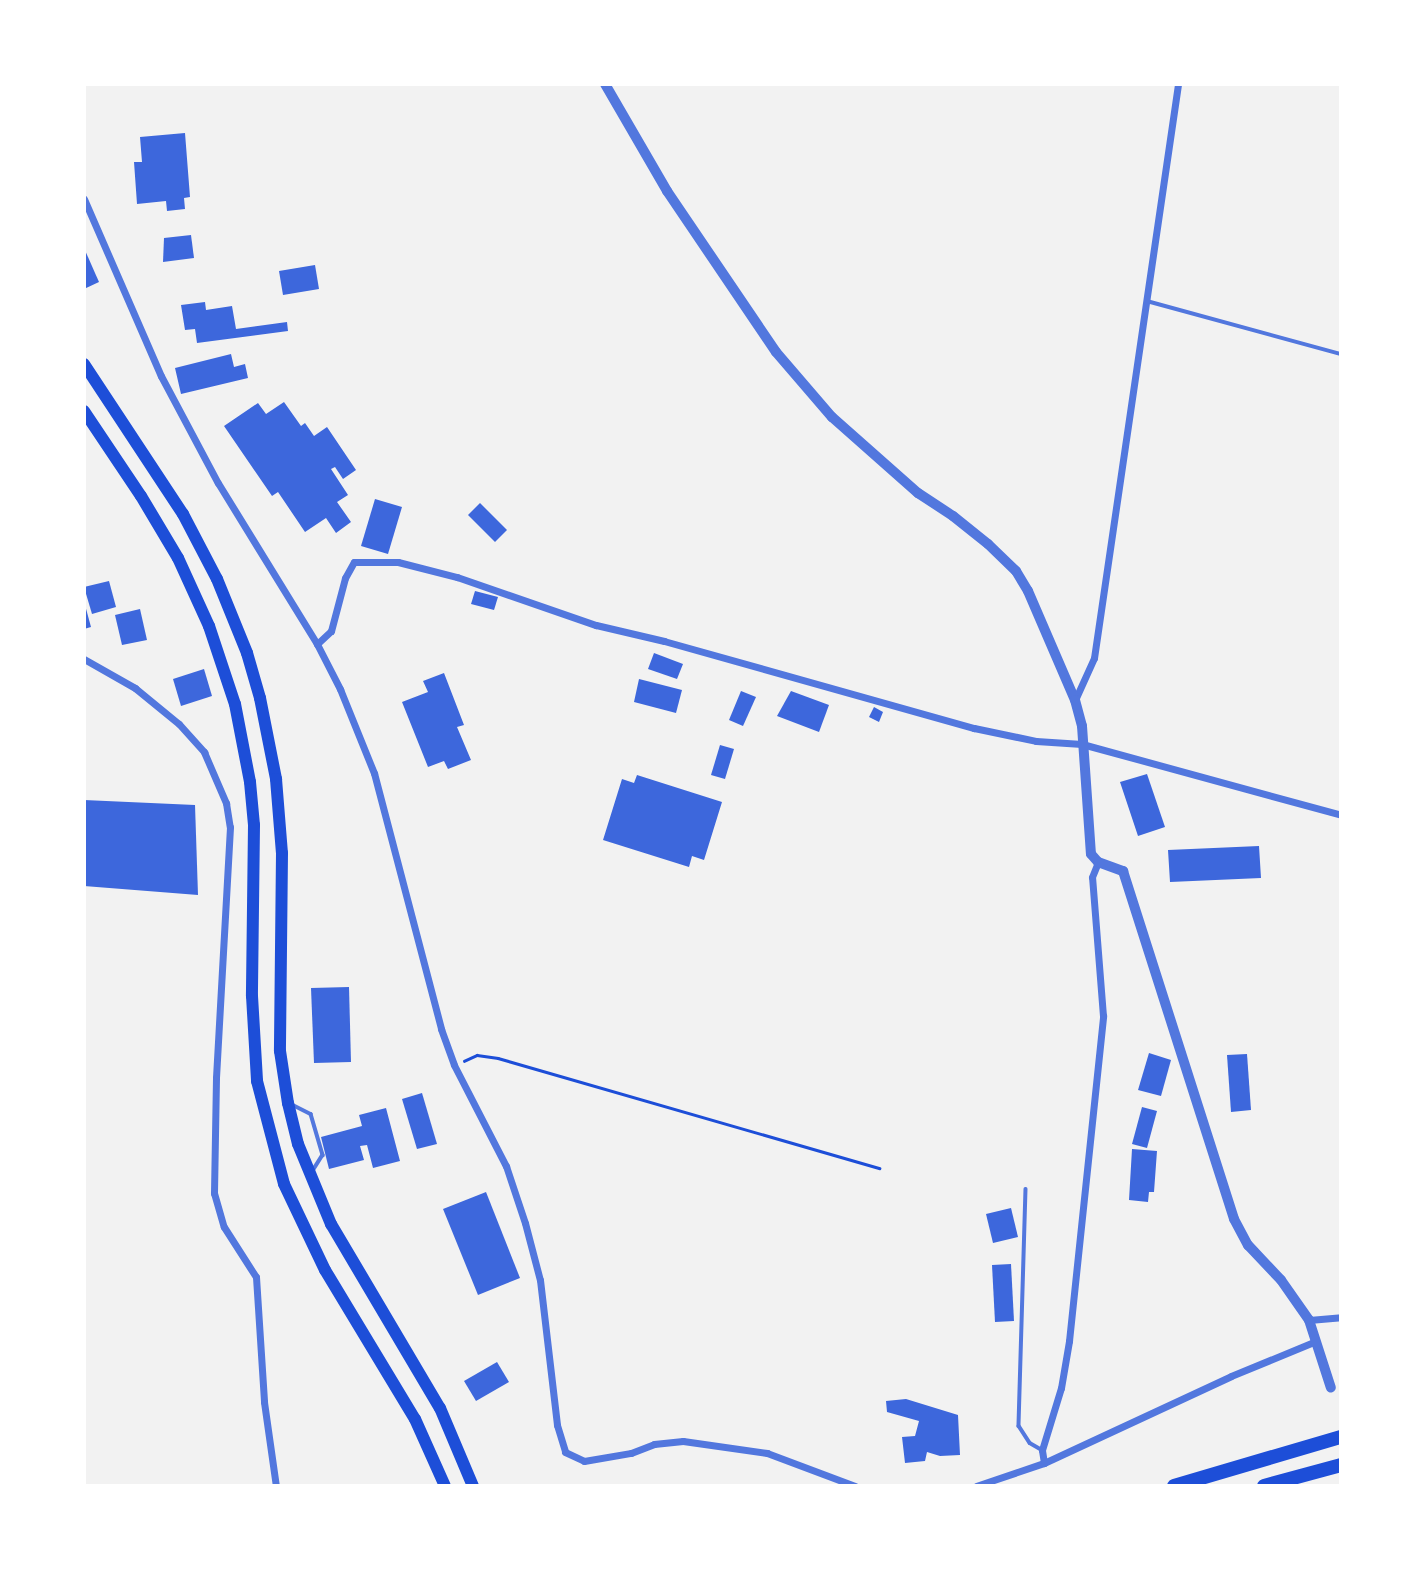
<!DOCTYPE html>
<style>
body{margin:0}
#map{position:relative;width:1425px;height:1570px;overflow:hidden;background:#f2f2f2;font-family:Lato,sans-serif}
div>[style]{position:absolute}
.building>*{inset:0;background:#3d67dc}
.path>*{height:2.5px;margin:-1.25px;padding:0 1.25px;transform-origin:1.25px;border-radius:1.25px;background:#1d4ed8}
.service>*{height:3.5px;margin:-1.75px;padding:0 1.75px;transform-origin:1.75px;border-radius:1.75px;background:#5277de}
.minor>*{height:7px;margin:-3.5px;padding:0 3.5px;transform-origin:3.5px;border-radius:3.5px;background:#5277de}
.tertiary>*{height:10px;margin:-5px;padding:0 5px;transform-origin:5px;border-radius:5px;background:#5277de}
.primary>*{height:12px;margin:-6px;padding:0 6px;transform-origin:6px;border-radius:6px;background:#1d4ed8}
.motorway>*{height:14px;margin:-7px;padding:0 7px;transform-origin:7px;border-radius:7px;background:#1d4ed8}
span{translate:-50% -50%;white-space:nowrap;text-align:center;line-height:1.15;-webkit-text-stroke:5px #fff;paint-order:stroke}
.frame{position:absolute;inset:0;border:86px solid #fff;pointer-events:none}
</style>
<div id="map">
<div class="building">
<div style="clip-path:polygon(185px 133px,190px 197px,184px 198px,185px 209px,167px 211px,166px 201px,137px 204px,134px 162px,142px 162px,140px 137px)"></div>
<div style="clip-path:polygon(191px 235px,194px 258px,163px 262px,164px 238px)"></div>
<div style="clip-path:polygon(84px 248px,99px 282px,84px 289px)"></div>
<div style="clip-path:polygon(315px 265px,319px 289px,283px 295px,279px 271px)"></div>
<div style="clip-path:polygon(205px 302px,206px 310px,232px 306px,236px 329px,287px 322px,288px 331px,197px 343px,195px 329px,185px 330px,181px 305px)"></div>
<div style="clip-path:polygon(231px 354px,234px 367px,245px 364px,248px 378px,181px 394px,175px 368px)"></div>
<div style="clip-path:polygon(284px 402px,301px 426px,305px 423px,314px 436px,327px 427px,356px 470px,343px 479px,335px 467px,331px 469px,348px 495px,337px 502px,351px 522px,336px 533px,326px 518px,305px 532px,278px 492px,272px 496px,224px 426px,258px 403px,266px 414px)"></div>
<div style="clip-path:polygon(375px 499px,402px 507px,388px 554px,361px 546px)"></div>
<div style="clip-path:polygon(480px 503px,507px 530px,495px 542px,468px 515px)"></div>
<div style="clip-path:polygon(109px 581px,116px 607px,92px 614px,84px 587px)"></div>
<div style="clip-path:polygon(475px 591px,498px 597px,494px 610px,471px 604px)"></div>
<div style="clip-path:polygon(85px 605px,91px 627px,84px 629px,84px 606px)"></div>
<div style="clip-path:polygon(140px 609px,147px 640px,122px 645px,115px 615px)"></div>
<div style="clip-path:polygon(654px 653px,683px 664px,677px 679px,648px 669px)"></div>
<div style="clip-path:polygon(204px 669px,212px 696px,181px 706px,173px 679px)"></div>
<div style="clip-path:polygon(444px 673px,464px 725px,457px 727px,471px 760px,448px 769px,444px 761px,428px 767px,402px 702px,428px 692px,423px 681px)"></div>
<div style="clip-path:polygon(639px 679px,682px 690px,676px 713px,634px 702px)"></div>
<div style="clip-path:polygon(741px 691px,756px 697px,743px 726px,729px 720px)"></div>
<div style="clip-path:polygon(791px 691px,829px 705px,819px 732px,777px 716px)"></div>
<div style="clip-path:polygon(874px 707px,883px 712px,879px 722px,869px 717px)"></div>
<div style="clip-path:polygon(720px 745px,734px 749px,725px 779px,711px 775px)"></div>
<div style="clip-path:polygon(1147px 774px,1165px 827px,1138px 836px,1120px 782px)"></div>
<div style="clip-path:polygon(637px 775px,722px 802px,704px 860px,692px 856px,689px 867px,603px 840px,622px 779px,634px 783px)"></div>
<div style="clip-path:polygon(84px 800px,195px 805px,198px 895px,84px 886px)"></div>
<div style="clip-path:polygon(1259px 846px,1261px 878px,1170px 882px,1168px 850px)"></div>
<div style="clip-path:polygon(349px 987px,351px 1062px,314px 1063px,311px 988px)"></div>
<div style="clip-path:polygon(1149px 1053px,1171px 1060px,1161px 1096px,1138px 1090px)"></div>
<div style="clip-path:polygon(1247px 1054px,1251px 1110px,1231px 1112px,1227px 1055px)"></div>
<div style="clip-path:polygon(422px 1093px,437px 1144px,417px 1149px,402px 1099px)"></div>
<div style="clip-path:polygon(1142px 1107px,1157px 1111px,1147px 1148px,1132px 1144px)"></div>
<div style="clip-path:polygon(386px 1108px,400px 1161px,373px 1168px,367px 1145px,360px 1146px,364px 1160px,329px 1169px,321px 1137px,362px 1126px,359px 1115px)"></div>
<div style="clip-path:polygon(1132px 1149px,1157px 1151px,1154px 1192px,1149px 1192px,1148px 1202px,1129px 1200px)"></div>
<div style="clip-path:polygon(486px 1192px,520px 1278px,478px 1295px,443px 1209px)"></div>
<div style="clip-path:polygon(1011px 1208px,1018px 1237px,993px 1243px,986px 1214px)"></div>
<div style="clip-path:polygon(1011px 1264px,1014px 1321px,995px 1322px,992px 1265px)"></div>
<div style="clip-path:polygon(497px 1362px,509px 1382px,476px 1401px,464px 1381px)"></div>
<div style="clip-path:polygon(906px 1399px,958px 1415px,960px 1455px,940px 1456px,927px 1452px,925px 1461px,905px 1463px,902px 1437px,915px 1436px,919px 1421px,887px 1412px,886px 1401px)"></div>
</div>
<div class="path">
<div style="left:464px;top:1061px;width:14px;rotate:-25deg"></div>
<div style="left:477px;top:1055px;width:21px;rotate:8deg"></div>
<div style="left:498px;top:1058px;width:397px;rotate:16.1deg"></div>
</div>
<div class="service">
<div style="left:1147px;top:301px;width:201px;rotate:15.3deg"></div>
<div style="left:293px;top:1105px;width:20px;rotate:27deg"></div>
<div style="left:311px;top:1114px;width:43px;rotate:73.7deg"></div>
<div style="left:323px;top:1155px;width:19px;rotate:122deg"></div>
<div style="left:1026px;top:1189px;width:237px;rotate:91.7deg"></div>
<div style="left:1019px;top:1426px;width:20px;rotate:57deg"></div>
<div style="left:1030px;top:1443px;width:14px;rotate:30deg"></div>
</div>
<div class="minor">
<div style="left:84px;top:199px;width:193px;rotate:66.5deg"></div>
<div style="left:161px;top:376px;width:121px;rotate:62deg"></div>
<div style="left:218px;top:483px;width:189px;rotate:58.4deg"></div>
<div style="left:317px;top:644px;width:51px;rotate:62.9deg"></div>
<div style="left:340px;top:689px;width:91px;rotate:68deg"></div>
<div style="left:374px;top:773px;width:265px;rotate:75.3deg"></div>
<div style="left:441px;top:1029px;width:38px;rotate:70deg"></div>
<div style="left:454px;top:1065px;width:114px;rotate:62.8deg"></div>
<div style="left:506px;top:1166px;width:60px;rotate:71.6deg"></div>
<div style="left:525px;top:1223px;width:59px;rotate:75.3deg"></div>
<div style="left:540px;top:1280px;width:146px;rotate:83.3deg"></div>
<div style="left:557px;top:1425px;width:28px;rotate:73deg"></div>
<div style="left:565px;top:1452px;width:21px;rotate:25deg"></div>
<div style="left:584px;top:1461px;width:48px;rotate:-9.7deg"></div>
<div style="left:631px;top:1453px;width:25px;rotate:-21deg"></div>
<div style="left:654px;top:1444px;width:29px;rotate:-6deg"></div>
<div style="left:683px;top:1441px;width:85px;rotate:8.1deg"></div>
<div style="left:767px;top:1453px;width:94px;rotate:20.6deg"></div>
<div style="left:317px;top:644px;width:19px;rotate:-43deg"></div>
<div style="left:331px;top:631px;width:55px;rotate:-75.2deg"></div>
<div style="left:345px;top:578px;width:18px;rotate:-61deg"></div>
<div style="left:354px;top:562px;width:44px"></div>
<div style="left:398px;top:562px;width:61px;rotate:14.3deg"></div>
<div style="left:457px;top:577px;width:147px;rotate:19.1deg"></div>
<div style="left:596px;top:625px;width:70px;rotate:13.2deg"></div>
<div style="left:664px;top:641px;width:322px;rotate:15.7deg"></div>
<div style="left:974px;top:728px;width:63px;rotate:11.8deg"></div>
<div style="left:1036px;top:741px;width:46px;rotate:3.7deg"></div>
<div style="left:1082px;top:744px;width:269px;rotate:15.3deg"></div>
<div style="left:84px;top:659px;width:59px;rotate:29.6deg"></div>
<div style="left:135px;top:688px;width:57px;rotate:39.3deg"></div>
<div style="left:179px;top:724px;width:38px;rotate:48deg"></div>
<div style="left:204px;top:752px;width:56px;rotate:66.7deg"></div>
<div style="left:226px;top:803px;width:24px;rotate:81deg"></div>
<div style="left:230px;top:827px;width:251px;rotate:93.2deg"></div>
<div style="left:216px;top:1078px;width:115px;rotate:91deg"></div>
<div style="left:214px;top:1193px;width:35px;rotate:74deg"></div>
<div style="left:224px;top:1227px;width:59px;rotate:57.4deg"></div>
<div style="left:256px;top:1277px;width:125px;rotate:86.3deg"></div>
<div style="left:264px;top:1402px;width:85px;rotate:81.9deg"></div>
<div style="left:1075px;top:700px;width:46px;rotate:-65.7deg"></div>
<div style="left:1094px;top:658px;width:580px;rotate:-81.67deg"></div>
<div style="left:1309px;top:1320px;width:32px;rotate:-5deg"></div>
<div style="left:1044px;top:1463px;width:13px;rotate:-99deg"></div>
<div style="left:1042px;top:1450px;width:65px;rotate:-73deg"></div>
<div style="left:1061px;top:1388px;width:48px;rotate:-80.3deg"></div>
<div style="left:1069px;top:1341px;width:327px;rotate:-84deg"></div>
<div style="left:1103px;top:1016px;width:139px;rotate:-94.5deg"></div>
<div style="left:1092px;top:877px;width:16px;rotate:-68deg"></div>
<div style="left:976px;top:1486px;width:72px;rotate:-18.7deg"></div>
<div style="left:1044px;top:1463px;width:206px;rotate:-24.9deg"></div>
<div style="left:1231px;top:1376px;width:90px;rotate:-22.3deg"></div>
</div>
<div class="tertiary">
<div style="left:605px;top:84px;width:124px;rotate:59.9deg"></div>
<div style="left:667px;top:191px;width:194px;rotate:55.9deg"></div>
<div style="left:776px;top:352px;width:86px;rotate:49.3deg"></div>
<div style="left:832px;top:417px;width:115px;rotate:41.5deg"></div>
<div style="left:918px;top:493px;width:42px;rotate:33.3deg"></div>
<div style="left:953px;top:516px;width:45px;rotate:38.7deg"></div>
<div style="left:988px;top:544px;width:39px;rotate:44deg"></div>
<div style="left:1016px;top:571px;width:23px;rotate:59deg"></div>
<div style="left:1028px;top:591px;width:119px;rotate:66.7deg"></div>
<div style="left:1075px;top:700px;width:27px;rotate:75deg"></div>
<div style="left:1082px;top:726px;width:128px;rotate:86deg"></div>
<div style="left:1091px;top:854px;width:11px;rotate:49deg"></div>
<div style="left:1098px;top:862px;width:27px;rotate:20deg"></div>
<div style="left:1123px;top:871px;width:365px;rotate:72.3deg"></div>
<div style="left:1234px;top:1219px;width:30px;rotate:62deg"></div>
<div style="left:1248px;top:1245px;width:48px;rotate:46.7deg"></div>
<div style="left:1281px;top:1280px;width:49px;rotate:55deg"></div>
<div style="left:1309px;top:1320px;width:71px;rotate:72.1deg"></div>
</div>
<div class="primary">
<div style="left:84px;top:364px;width:180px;rotate:56.6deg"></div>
<div style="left:183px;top:514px;width:73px;rotate:62.4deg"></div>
<div style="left:217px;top:579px;width:80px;rotate:67.9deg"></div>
<div style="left:247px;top:653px;width:47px;rotate:73.9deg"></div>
<div style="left:260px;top:698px;width:83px;rotate:78.8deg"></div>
<div style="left:276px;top:779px;width:74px;rotate:85.4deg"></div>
<div style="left:282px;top:853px;width:198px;rotate:90.6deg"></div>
<div style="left:280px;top:1051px;width:53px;rotate:81.3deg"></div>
<div style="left:288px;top:1103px;width:42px;rotate:76.3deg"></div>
<div style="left:298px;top:1144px;width:87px;rotate:67.6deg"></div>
<div style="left:331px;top:1224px;width:214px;rotate:59.4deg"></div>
<div style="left:440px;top:1408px;width:85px;rotate:67.1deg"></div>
<div style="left:84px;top:411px;width:102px;rotate:56.2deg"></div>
<div style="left:141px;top:496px;width:72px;rotate:59.2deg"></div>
<div style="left:178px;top:558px;width:75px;rotate:65.5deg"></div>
<div style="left:209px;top:626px;width:82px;rotate:71.6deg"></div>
<div style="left:235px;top:704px;width:79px;rotate:79.1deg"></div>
<div style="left:250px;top:782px;width:43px;rotate:84.7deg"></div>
<div style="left:254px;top:825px;width:171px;rotate:90.7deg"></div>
<div style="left:252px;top:996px;width:85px;rotate:86.6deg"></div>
<div style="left:257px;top:1081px;width:106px;rotate:75.3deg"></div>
<div style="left:284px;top:1184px;width:95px;rotate:64.5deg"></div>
<div style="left:325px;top:1270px;width:174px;rotate:58.9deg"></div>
<div style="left:415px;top:1419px;width:73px;rotate:65.9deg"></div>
</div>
<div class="motorway">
<div style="left:1174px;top:1486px;width:174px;rotate:-16.4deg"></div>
<div style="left:1264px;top:1486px;width:80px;rotate:-15.3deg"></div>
</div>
<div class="frame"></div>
</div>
